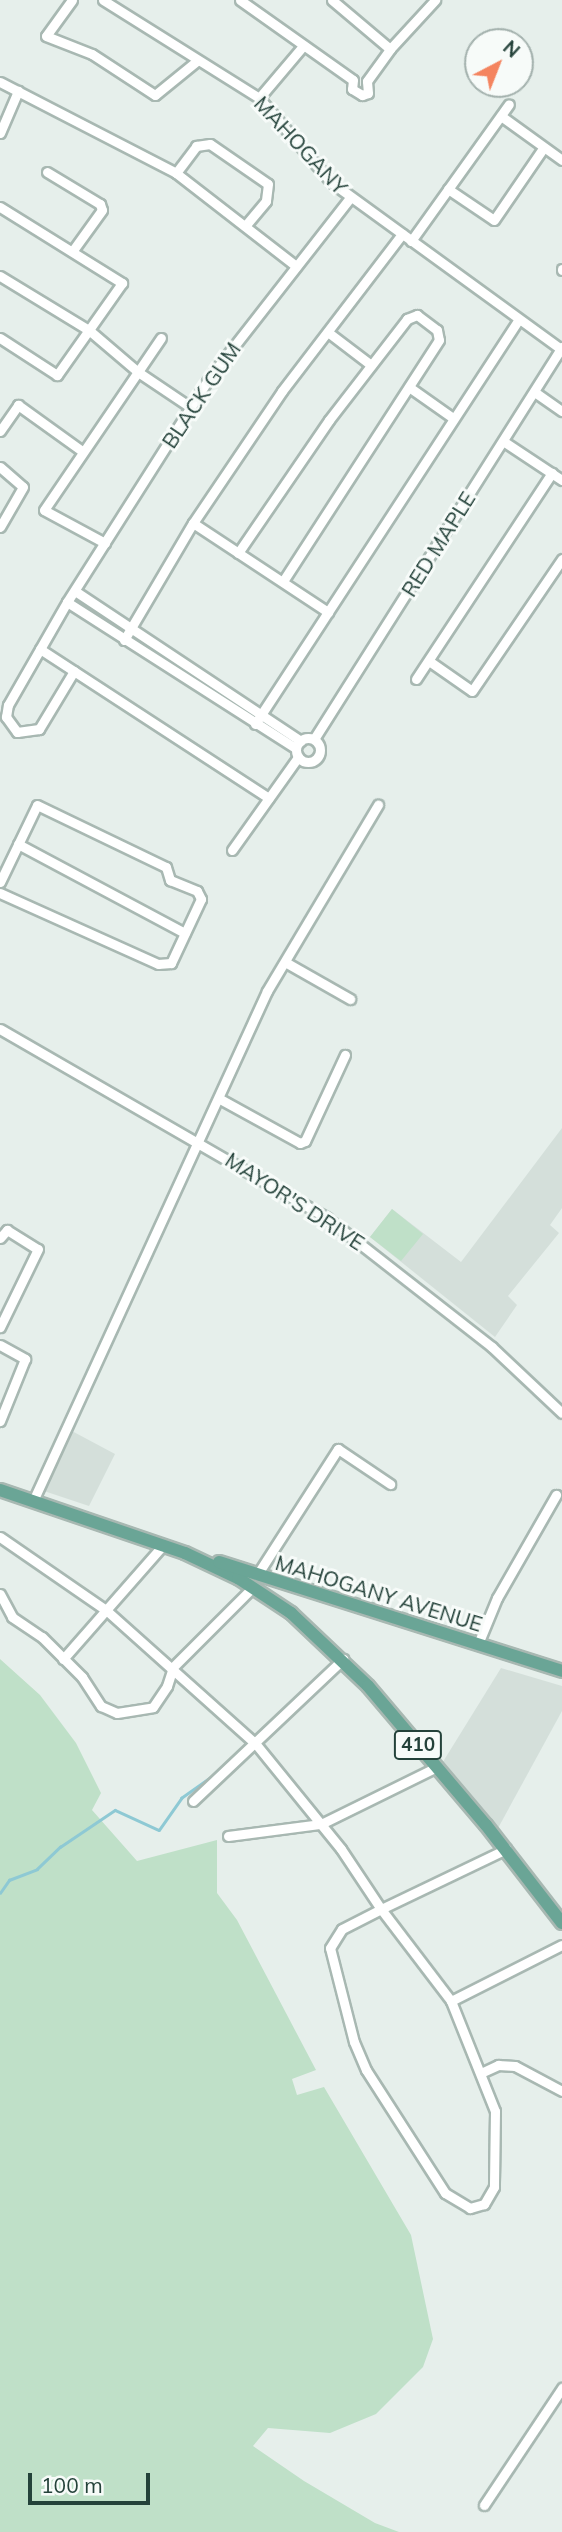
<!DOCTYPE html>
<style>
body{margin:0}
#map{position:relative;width:562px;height:2532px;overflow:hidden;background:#e6efeb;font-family:Mulish,sans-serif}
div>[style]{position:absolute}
.built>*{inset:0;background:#d4dfda}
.green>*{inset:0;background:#bfe0c8}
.stream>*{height:2.5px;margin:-1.25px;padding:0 1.25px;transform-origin:1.25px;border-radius:1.25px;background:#8ec9d4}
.roads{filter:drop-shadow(2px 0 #a8b8b2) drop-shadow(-2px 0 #a8b8b2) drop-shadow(0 2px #a8b8b2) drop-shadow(0 -2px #a8b8b2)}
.minor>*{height:9px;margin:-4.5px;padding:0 4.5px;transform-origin:4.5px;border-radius:4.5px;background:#fff}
.minor>.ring{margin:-4.5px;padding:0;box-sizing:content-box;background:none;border:9px solid #fff;border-radius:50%}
.major>*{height:12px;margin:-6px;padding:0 6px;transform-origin:6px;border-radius:6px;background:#6aa596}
span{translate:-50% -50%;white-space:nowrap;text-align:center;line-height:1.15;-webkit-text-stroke:6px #f7fbf9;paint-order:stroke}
.shield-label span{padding:2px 5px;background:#f7fbf9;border:2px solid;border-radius:5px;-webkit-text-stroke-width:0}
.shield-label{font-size:19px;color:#24423a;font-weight:700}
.street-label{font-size:21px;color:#24423a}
.north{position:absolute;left:464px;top:28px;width:70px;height:70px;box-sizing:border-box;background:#f7fbf9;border:2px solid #a3b1ad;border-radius:50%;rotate:42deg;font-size:19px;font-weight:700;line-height:28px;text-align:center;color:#24423a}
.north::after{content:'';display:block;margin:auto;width:24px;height:32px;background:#f4845f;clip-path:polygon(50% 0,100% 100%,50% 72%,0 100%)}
.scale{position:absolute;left:28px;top:2473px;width:122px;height:32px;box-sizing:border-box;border:4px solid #24423a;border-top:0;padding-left:9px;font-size:21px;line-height:24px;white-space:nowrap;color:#24423a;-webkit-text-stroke:5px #f7fbf9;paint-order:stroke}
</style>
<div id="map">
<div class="built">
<div style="clip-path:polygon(562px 1128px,562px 1208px,550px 1225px,559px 1233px,508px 1296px,517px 1305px,495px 1337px,370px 1237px,392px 1209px,461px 1262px)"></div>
<div style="clip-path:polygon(70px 1430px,115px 1454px,89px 1506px,41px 1490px)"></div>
<div style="clip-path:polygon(501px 1668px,562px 1686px,562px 1711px,497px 1830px,441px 1765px)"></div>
</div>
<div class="green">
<div style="clip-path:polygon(392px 1209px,423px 1234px,401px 1261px,370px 1237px)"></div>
<div style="clip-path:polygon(0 1659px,40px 1695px,76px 1743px,101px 1793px,92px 1810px,137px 1861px,217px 1840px,217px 1893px,237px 1920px,316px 2070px,292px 2079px,297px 2095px,324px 2087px,411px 2235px,433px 2339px,423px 2367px,376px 2414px,330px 2433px,268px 2428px,253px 2446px,304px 2481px,375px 2523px,399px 2532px,0 2532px)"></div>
</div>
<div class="stream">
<div style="left:0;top:1893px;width:16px;rotate:-55deg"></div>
<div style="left:9px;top:1880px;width:30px;rotate:-21deg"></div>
<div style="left:37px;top:1869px;width:32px;rotate:-44deg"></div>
<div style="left:60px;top:1847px;width:66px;rotate:-33.9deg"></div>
<div style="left:115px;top:1810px;width:48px;rotate:24.4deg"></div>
<div style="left:159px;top:1830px;width:39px;rotate:-55deg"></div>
<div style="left:181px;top:1798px;width:42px;rotate:-35.2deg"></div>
</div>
<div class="roads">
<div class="minor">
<div style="left:72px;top:0;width:44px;rotate:125.8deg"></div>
<div style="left:46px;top:36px;width:49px;rotate:21.4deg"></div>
<div style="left:92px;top:54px;width:75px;rotate:33.1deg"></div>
<div style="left:155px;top:95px;width:55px;rotate:-39.1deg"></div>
<div style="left:103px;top:0;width:184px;rotate:32.1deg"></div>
<div style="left:259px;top:98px;width:111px;rotate:49.4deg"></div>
<div style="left:331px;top:182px;width:286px;rotate:36deg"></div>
<div style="left:240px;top:0;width:138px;rotate:35.3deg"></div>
<div style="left:353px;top:80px;width:9px;rotate:96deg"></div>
<div style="left:352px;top:89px;width:12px;rotate:31deg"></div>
<div style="left:362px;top:95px;width:6px;rotate:-18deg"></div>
<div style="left:368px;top:93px;width:12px;rotate:-95deg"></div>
<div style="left:367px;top:81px;width:39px;rotate:-54deg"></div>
<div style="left:390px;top:49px;width:67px;rotate:-47.4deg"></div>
<div style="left:332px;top:0;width:76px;rotate:40.2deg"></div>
<div style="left:0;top:82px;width:198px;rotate:27.3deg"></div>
<div style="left:176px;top:173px;width:152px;rotate:37.8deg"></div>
<div style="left:259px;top:98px;width:68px;rotate:-49.8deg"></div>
<div style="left:501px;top:116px;width:75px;rotate:35.8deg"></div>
<div style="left:0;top:133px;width:46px;rotate:-66.8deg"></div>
<div style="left:47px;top:172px;width:62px;rotate:31.1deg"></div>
<div style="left:100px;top:204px;width:6px;rotate:72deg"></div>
<div style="left:102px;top:210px;width:48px;rotate:125.7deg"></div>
<div style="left:176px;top:173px;width:34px;rotate:-53deg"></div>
<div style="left:196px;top:146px;width:14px;rotate:-8deg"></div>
<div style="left:210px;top:144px;width:70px;rotate:34.6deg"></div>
<div style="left:268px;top:184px;width:17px;rotate:97deg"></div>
<div style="left:266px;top:201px;width:31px;rotate:130deg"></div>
<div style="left:448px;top:189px;width:55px;rotate:34deg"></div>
<div style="left:494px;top:220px;width:88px;rotate:-55.6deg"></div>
<div style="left:0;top:207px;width:144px;rotate:31.9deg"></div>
<div style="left:122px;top:283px;width:113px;rotate:125.2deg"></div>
<div style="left:57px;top:375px;width:68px;rotate:-147deg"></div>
<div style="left:411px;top:241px;width:168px;rotate:-54.4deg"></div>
<div style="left:562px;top:269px;width:1px;rotate:90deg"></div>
<div style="left:0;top:276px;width:105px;rotate:31.4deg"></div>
<div style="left:90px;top:331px;width:63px;rotate:40.5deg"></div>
<div style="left:138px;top:372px;width:63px;rotate:33.9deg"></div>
<div style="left:329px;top:333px;width:53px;rotate:37.3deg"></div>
<div style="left:409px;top:387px;width:54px;rotate:35.2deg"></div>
<div style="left:536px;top:393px;width:32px;rotate:35deg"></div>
<div style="left:0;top:431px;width:32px;rotate:-55deg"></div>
<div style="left:18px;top:405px;width:79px;rotate:35.7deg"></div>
<div style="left:503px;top:441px;width:71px;rotate:33.5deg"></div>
<div style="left:0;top:467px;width:30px;rotate:41deg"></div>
<div style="left:23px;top:487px;width:46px;rotate:119.9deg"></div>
<div style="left:193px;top:523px;width:162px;rotate:33.4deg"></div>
<div style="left:105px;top:543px;width:69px;rotate:-151.6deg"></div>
<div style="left:44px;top:510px;width:208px;rotate:-55.8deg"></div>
<div style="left:238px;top:553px;width:161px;rotate:-55.6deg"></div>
<div style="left:329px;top:420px;width:128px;rotate:-52.3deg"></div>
<div style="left:407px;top:319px;width:11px;rotate:-22deg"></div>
<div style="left:417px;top:315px;width:25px;rotate:37deg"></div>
<div style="left:437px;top:330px;width:10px;rotate:79deg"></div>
<div style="left:439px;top:340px;width:287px;rotate:122.9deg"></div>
<div style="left:75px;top:591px;width:271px;rotate:33.6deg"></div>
<div style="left:67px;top:602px;width:271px;rotate:32.6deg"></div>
<div style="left:124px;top:640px;width:136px;rotate:-59.5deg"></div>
<div style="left:193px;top:523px;width:159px;rotate:-56deg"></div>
<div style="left:282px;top:391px;width:198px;rotate:-52.6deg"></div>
<div style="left:40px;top:649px;width:273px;rotate:33.1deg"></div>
<div style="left:429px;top:661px;width:52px;rotate:34.9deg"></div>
<div style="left:472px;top:691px;width:160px;rotate:-55.7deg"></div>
<div style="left:74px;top:671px;width:68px;rotate:121.1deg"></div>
<div style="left:39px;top:729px;width:22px;rotate:172deg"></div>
<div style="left:17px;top:732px;width:19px;rotate:-126deg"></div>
<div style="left:6px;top:717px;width:12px;rotate:-81deg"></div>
<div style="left:8px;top:705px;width:119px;rotate:-60.2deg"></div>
<div style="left:67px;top:602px;width:267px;rotate:-57.6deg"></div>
<div style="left:210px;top:377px;width:227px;rotate:-52deg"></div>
<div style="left:416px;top:679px;width:247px;rotate:-56.6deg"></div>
<div style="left:255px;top:724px;width:483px;rotate:-56.9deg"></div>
<div class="ring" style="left:296px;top:738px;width:15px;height:15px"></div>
<div style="left:314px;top:739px;width:464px;rotate:-57.7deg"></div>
<div style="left:18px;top:844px;width:189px;rotate:28.1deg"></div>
<div style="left:232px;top:850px;width:114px;rotate:-54.6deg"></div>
<div style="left:0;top:882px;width:85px;rotate:-64.3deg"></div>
<div style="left:37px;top:805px;width:143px;rotate:25.7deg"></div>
<div style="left:166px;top:867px;width:14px;rotate:73deg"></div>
<div style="left:170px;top:880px;width:29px;rotate:22deg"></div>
<div style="left:197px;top:891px;width:9px;rotate:63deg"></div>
<div style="left:201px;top:899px;width:71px;rotate:115.1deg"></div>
<div style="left:171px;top:963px;width:13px;rotate:176deg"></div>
<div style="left:158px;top:964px;width:173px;rotate:-155.8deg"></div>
<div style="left:285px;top:962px;width:75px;rotate:29.6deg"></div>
<div style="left:0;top:1029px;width:378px;rotate:30deg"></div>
<div style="left:327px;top:1218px;width:209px;rotate:38deg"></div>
<div style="left:492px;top:1347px;width:96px;rotate:43.3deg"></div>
<div style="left:220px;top:1099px;width:91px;rotate:28.8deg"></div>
<div style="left:300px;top:1143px;width:5px;rotate:-22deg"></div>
<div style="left:305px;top:1141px;width:95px;rotate:-65.1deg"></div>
<div style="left:0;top:1238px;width:11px;rotate:-49deg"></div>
<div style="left:7px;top:1230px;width:36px;rotate:32deg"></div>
<div style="left:38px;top:1249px;width:87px;rotate:116deg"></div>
<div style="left:0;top:1345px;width:29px;rotate:29deg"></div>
<div style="left:25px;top:1359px;width:67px;rotate:112deg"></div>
<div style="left:33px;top:1501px;width:561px;rotate:-65.35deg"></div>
<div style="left:267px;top:991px;width:217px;rotate:-59.2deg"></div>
<div style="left:0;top:1537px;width:129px;rotate:34.6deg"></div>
<div style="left:106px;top:1610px;width:200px;rotate:41.8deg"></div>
<div style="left:255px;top:1743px;width:136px;rotate:50.9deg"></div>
<div style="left:341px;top:1849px;width:72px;rotate:56.3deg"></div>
<div style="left:381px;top:1909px;width:116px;rotate:52.7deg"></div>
<div style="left:451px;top:2001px;width:118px;rotate:68.2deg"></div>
<div style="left:495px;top:2111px;width:76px;rotate:90.8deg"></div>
<div style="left:494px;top:2187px;width:20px;rotate:120deg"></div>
<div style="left:484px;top:2204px;width:15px;rotate:164deg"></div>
<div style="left:470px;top:2208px;width:29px;rotate:-149deg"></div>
<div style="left:445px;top:2193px;width:146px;rotate:-122.7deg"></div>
<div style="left:366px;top:2070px;width:30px;rotate:-113deg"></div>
<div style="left:354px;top:2042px;width:97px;rotate:-104.3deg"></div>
<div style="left:330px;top:1948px;width:22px;rotate:-58deg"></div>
<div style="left:342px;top:1929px;width:44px;rotate:-27.1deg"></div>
<div style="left:381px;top:1909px;width:139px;rotate:-25.6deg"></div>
<div style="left:257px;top:1575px;width:150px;rotate:-57.3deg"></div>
<div style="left:338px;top:1449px;width:63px;rotate:33.9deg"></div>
<div style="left:0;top:1594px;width:26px;rotate:62deg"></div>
<div style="left:12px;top:1617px;width:36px;rotate:34deg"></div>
<div style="left:42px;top:1637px;width:57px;rotate:45deg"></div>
<div style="left:82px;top:1677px;width:35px;rotate:57deg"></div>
<div style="left:101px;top:1706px;width:17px;rotate:24deg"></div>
<div style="left:117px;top:1713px;width:36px;rotate:-9deg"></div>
<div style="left:153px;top:1707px;width:25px;rotate:-56deg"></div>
<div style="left:167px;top:1686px;width:20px;rotate:-72deg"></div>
<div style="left:173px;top:1667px;width:113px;rotate:-45deg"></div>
<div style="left:478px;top:1644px;width:50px;rotate:-67.6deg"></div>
<div style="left:497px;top:1598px;width:119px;rotate:-60.2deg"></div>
<div style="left:63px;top:1659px;width:152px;rotate:-48.7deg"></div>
<div style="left:193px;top:1801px;width:207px;rotate:-43.4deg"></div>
<div style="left:228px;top:1836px;width:94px;rotate:-7.4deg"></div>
<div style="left:321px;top:1824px;width:129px;rotate:-26.2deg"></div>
<div style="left:451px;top:2001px;width:124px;rotate:-26.8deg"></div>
<div style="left:483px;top:2072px;width:17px;rotate:-25deg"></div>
<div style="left:498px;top:2065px;width:17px;rotate:3deg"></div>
<div style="left:515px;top:2066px;width:53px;rotate:28deg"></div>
<div style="left:484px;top:2505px;width:141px;rotate:-56.3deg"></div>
</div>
<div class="major">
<div style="left:0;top:1490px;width:195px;rotate:18.8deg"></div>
<div style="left:185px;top:1553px;width:59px;rotate:25.3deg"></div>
<div style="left:238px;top:1578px;width:64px;rotate:33.4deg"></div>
<div style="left:291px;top:1613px;width:106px;rotate:43.5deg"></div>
<div style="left:368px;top:1686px;width:182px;rotate:49.7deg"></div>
<div style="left:486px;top:1825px;width:124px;rotate:52.2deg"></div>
<div style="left:219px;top:1562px;width:360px;rotate:17.6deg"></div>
</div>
</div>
<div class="shield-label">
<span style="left:418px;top:1745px">410</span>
</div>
<div class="street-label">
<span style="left:301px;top:145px;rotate:47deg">MAHOGANY</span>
<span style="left:201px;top:395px;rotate:-56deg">BLACK GUM</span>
<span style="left:438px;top:544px;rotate:-58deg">RED MAPLE</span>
<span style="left:295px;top:1201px;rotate:33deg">MAYOR'S DRIVE</span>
<span style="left:379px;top:1593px;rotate:17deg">MAHOGANY AVENUE</span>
</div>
<div class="north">N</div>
<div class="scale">100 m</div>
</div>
